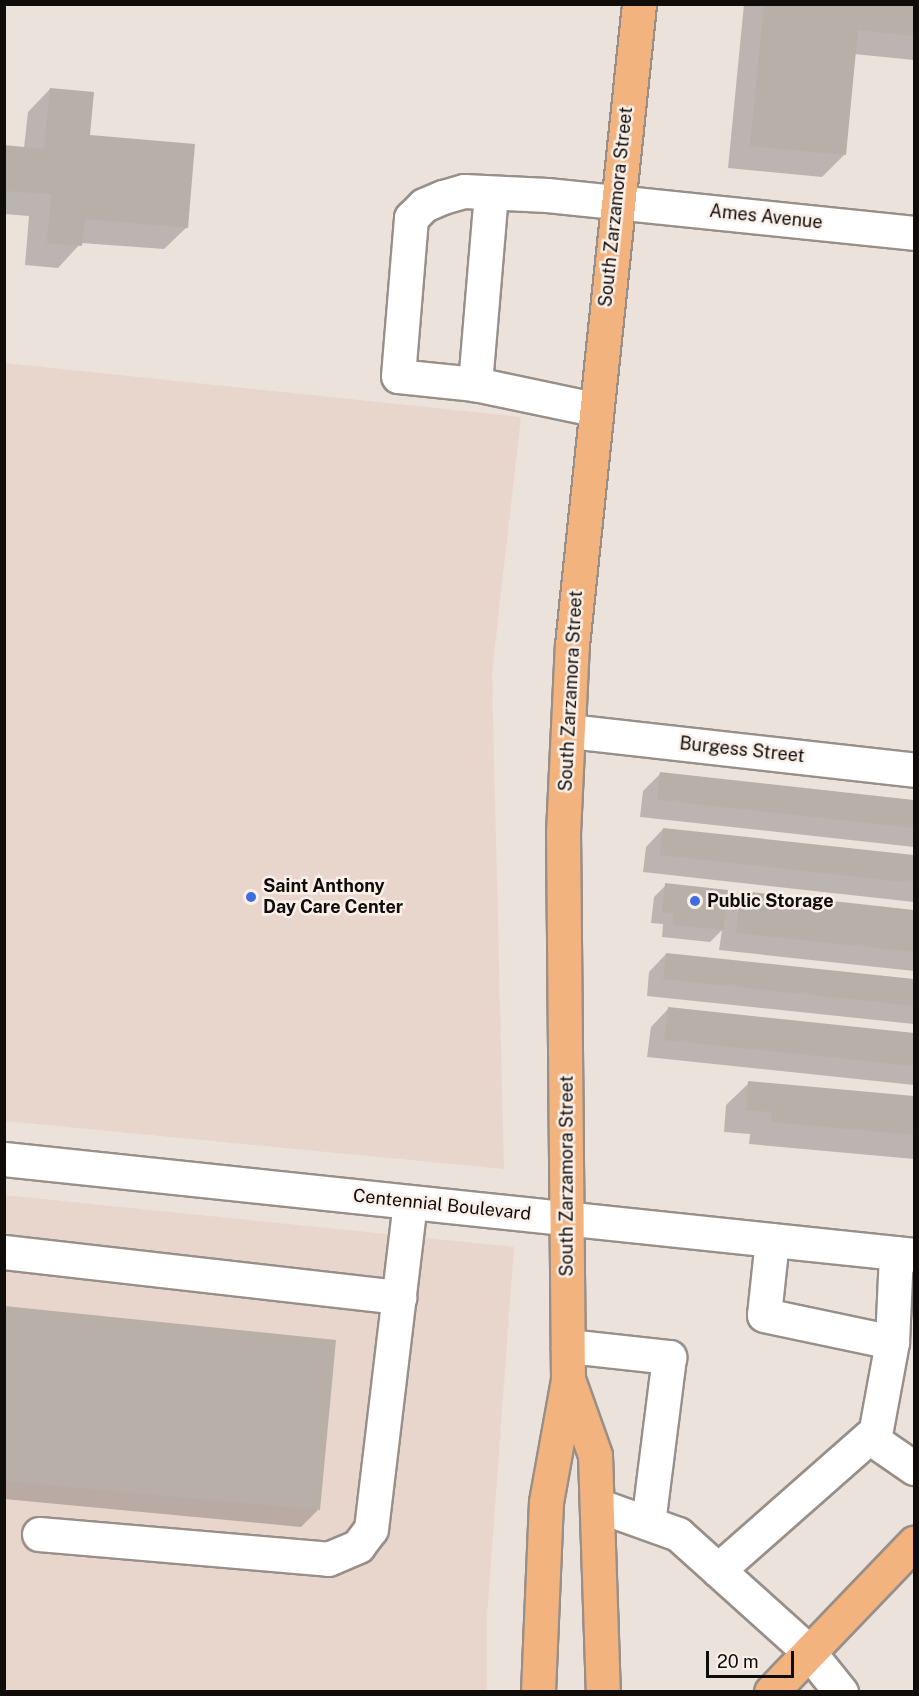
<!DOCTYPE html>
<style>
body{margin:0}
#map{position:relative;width:919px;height:1696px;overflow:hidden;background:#ece2dc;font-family:"Public Sans",sans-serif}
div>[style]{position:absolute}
.built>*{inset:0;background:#e8d6cc}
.shadow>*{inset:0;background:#0003}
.building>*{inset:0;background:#b8afa9}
.roads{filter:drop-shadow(2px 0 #988f89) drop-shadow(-2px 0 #988f89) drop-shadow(0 2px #988f89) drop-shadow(0 -2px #988f89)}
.minor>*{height:33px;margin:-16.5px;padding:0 16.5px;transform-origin:16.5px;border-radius:16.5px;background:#fff}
.major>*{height:33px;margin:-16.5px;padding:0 16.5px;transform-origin:16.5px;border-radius:16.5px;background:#f3b37f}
.dots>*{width:16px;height:16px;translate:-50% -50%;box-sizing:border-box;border:3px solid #faf0e9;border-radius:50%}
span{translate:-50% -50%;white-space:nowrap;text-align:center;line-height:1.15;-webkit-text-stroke:5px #faf0e9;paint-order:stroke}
.street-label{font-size:18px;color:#0f0c0a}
.poi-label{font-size:18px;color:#0f0c0a;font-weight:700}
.left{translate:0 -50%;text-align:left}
.frame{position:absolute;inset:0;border:6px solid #0f0c0a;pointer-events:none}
.scale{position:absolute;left:706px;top:1651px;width:88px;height:27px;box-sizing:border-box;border:3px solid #0f0c0a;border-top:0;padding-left:8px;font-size:18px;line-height:21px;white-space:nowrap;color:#0f0c0a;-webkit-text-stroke:4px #faf0e9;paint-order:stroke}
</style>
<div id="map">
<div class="built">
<div style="clip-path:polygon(5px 363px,521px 417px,492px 673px,504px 1169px,5px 1121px)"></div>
<div style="clip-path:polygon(4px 1195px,514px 1247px,487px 1618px,487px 1691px,5px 1691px)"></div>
</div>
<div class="shadow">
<div style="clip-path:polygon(744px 4px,914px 4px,914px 60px,854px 54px,844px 155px,822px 177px,728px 168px)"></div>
<div style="clip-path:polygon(50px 89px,88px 137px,187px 227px,164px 249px,81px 243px,58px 268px,25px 265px,29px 216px,4px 214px,4px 147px,24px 148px,28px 112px)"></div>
<div style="clip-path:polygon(660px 774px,914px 802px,914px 847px,640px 817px,643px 791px)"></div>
<div style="clip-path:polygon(663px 829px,914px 856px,914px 902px,643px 872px,646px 847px)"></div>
<div style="clip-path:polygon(666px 885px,724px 910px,741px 893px,914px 912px,914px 971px,719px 950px,722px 930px,710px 942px,662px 937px,663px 924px,651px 923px,654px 897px)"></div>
<div style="clip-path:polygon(666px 954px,914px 981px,914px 1024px,647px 996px,649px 972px)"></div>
<div style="clip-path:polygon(668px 1009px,914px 1035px,914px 1085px,647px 1057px,651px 1027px)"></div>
<div style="clip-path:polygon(749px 1083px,914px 1097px,914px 1159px,749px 1144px,750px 1134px,724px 1132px,726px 1105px)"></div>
<div style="clip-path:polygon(4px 1308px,318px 1510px,301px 1527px,4px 1499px)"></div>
</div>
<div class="building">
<div style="clip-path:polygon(764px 4px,914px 4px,914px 36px,858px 30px,846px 155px,750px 146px)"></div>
<div style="clip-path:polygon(50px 88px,94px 92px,90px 135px,195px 144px,188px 228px,85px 219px,82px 246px,47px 243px,51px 194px,4px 191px,4px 145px,44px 149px)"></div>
<div style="clip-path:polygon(660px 772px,914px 800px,914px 828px,657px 800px)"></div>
<div style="clip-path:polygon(663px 828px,914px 855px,914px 883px,660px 855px)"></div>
<div style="clip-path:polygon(665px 883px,728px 890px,723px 930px,673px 925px,674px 913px,662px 912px)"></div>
<div style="clip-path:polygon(741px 891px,914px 910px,914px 952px,736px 933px)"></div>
<div style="clip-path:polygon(666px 953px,914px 979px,914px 1006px,663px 979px)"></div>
<div style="clip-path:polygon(668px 1007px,914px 1033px,914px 1066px,664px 1040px)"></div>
<div style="clip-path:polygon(748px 1081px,914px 1096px,914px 1135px,771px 1122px,772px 1112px,746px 1110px)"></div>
<div style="clip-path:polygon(4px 1306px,336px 1340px,320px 1510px,4px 1481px)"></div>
</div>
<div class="roads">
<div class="minor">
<div style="left:491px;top:193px;width:192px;rotate:94.8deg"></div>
<div style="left:475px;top:384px;width:122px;rotate:11.9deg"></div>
<div style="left:475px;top:384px;width:77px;rotate:-174.1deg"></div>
<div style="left:398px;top:376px;width:159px;rotate:-85.3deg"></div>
<div style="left:411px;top:218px;width:18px;rotate:-45deg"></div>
<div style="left:424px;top:205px;width:21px;rotate:-23deg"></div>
<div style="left:443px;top:197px;width:22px;rotate:-16deg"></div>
<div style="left:464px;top:191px;width:83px;rotate:2.8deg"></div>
<div style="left:547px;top:195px;width:369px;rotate:5.9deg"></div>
<div style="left:569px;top:731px;width:347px;rotate:6.4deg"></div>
<div style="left:4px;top:1159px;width:915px;rotate:6.02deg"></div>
<div style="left:772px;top:1240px;width:75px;rotate:96.1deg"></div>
<div style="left:764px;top:1315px;width:131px;rotate:11.9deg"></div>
<div style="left:892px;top:1342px;width:100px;rotate:100.4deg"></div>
<div style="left:4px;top:1252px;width:398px;rotate:6.5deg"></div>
<div style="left:892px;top:1342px;width:89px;rotate:-87.4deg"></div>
<div style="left:568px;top:1346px;width:102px;rotate:6.2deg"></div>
<div style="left:669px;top:1357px;width:167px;rotate:97.2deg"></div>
<div style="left:597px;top:1505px;width:86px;rotate:19.7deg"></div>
<div style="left:678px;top:1534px;width:175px;rotate:42deg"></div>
<div style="left:808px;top:1651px;width:53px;rotate:51.2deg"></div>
<div style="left:39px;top:1534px;width:290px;rotate:4.9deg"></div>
<div style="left:328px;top:1559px;width:33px;rotate:-23deg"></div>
<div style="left:358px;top:1546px;width:21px;rotate:-53deg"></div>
<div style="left:371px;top:1529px;width:329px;rotate:-83.2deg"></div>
<div style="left:718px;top:1570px;width:201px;rotate:-41.4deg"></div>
<div style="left:869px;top:1437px;width:55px;rotate:34.6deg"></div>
</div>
<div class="major">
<div style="left:569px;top:1382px;width:77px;rotate:70.4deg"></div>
<div style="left:595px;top:1455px;width:237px;rotate:88.1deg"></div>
<div style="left:538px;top:1692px;width:190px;rotate:-87.6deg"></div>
<div style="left:546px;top:1502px;width:124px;rotate:-79.8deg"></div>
<div style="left:568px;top:1380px;width:547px;rotate:-90.52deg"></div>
<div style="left:563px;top:833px;width:188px;rotate:-87.3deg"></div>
<div style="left:572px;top:645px;width:644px;rotate:-84.03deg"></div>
<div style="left:771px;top:1692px;width:207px;rotate:-46.2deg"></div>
</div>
</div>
<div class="dots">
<div style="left:251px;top:897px;background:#3e6dde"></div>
<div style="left:695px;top:901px;background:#3e6dde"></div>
</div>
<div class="street-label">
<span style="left:616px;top:207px;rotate:-84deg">South Zarzamora Street</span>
<span style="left:766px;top:217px;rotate:6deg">Ames Avenue</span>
<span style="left:571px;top:691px;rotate:-87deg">South Zarzamora Street</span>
<span style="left:742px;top:750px;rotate:6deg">Burgess Street</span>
<span style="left:567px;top:1176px;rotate:-90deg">South Zarzamora Street</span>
<span style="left:442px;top:1205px;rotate:6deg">Centennial Boulevard</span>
</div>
<div class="poi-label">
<span class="left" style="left:263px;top:897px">Saint Anthony<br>Day Care Center</span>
<span class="left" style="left:707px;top:901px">Public Storage</span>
</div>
<div class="frame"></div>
<div class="scale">20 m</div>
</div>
